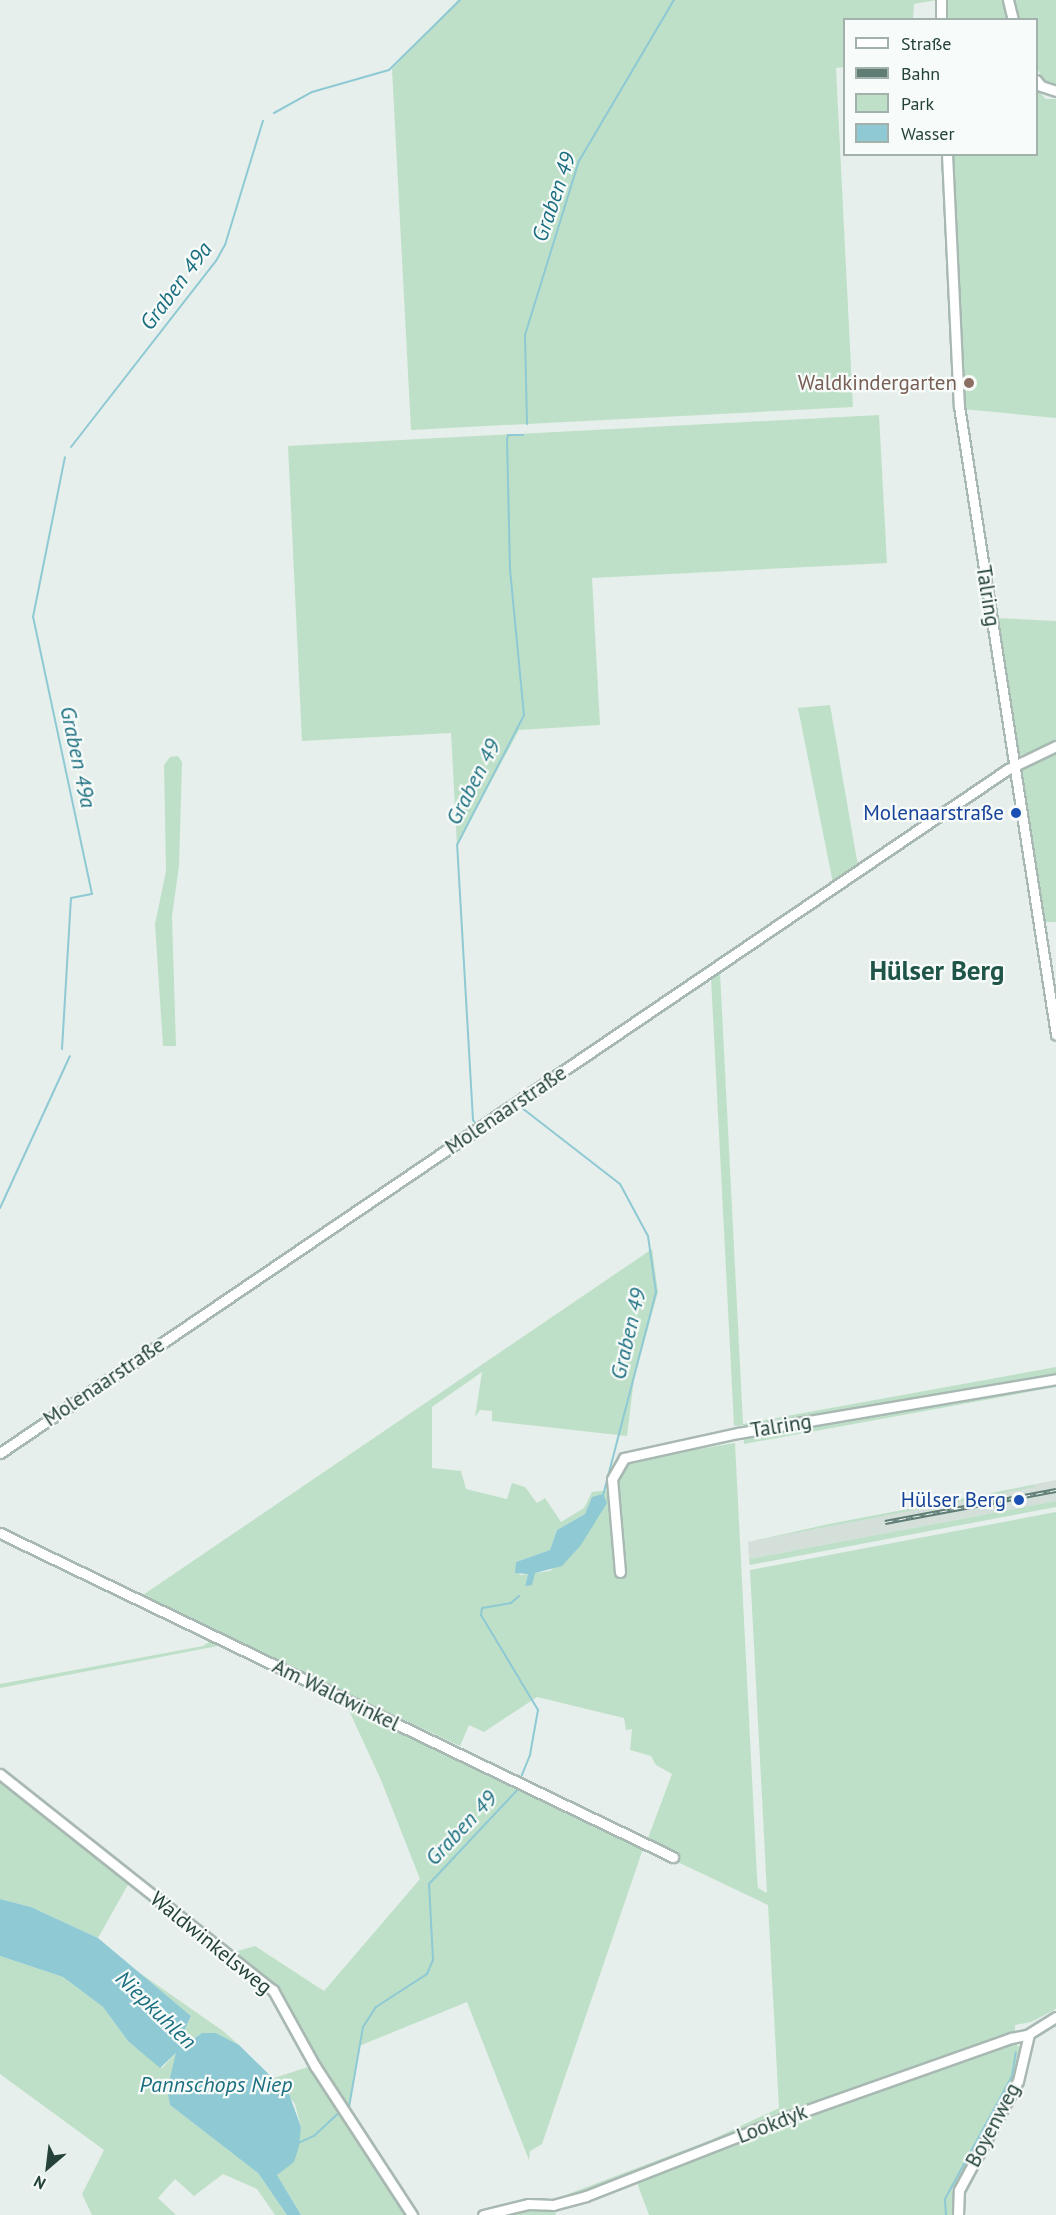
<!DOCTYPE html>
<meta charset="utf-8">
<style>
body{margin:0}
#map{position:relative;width:1056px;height:2215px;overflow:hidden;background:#e6efeb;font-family:"PT Sans",sans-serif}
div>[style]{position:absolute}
.built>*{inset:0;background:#d4dfda}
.green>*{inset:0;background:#bfe0c8}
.water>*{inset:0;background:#8ec9d4}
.stream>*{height:2px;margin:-1px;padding:0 1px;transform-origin:1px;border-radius:1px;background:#8ec9d4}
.roads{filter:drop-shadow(2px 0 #a8b8b2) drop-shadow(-2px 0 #a8b8b2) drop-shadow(0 2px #a8b8b2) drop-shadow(0 -2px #a8b8b2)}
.minor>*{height:9px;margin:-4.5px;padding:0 4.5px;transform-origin:4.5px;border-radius:4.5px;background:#fff}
.rail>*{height:4.5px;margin-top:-2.25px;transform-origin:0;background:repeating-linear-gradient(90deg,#f7fbf9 0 7px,#5f7d75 0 14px);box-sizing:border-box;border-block:2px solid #5f7d75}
.dots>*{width:16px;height:16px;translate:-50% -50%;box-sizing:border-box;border:3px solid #f7fbf9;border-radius:50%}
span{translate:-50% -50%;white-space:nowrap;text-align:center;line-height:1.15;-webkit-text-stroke:4.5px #f7fbf9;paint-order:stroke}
.education-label{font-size:21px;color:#785e54}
.right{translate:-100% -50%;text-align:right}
.street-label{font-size:21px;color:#24423a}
.transit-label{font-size:21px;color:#164399}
.water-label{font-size:22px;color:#1c6f80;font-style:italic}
.district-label{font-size:27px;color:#1f5548;font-weight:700}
.legend{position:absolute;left:843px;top:18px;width:195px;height:138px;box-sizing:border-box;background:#f7fbf9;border:2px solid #a3b1ad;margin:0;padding:8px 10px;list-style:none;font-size:18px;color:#24423a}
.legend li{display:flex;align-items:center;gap:12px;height:30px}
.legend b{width:30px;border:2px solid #a3b1ad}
.north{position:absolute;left:18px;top:2137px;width:60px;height:60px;-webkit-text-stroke:4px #f7fbf9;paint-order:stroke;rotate:208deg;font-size:16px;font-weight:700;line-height:24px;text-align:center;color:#24423a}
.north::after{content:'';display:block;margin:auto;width:21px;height:27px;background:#24423a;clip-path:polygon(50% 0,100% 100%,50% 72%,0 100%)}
</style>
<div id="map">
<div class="built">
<div style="clip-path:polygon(1056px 1480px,1056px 1501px,749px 1559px,748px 1542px)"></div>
</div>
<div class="green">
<div style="clip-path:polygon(458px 0,937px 0,914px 4px,913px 19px,844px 20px,844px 67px,836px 68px,853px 407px,411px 430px,392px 69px)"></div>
<div style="clip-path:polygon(948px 0,1003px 0,1008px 19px,947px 19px)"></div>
<div style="clip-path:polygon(1013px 0,1056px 0,1056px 86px,1044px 81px,1037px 68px,1036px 20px,1018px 19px)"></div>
<div style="clip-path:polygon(1037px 90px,1046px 99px,1056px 99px,1056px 418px,963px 409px,952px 155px,1036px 154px)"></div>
<div style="clip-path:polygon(879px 415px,887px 563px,592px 578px,600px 725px,519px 730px,457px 845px,451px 733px,302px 741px,288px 446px)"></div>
<div style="clip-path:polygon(996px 618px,1056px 621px,1056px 741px,1017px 757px)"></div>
<div style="clip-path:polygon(830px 705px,858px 866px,833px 883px,798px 708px)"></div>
<div style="clip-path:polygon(1056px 751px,1056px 922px,1044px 922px,1019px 768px)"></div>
<div style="clip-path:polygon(178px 756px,182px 762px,179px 866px,172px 916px,176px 1046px,163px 1046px,155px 924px,166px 871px,164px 765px,170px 757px)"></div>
<div style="clip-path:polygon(720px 972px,743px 1424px,1056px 1367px,1056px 1387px,744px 1444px,743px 1425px,734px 1426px,711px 978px)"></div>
<div style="clip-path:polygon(evenodd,652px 1249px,658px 1292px,634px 1379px,627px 1436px,492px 1421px,492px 1411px,480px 1410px,475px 1417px,482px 1372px,432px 1407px,432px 1468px,461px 1471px,466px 1489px,507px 1499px,512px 1483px,525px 1487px,537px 1503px,545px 1498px,561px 1522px,584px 1508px,592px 1492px,610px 1490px,615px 1566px,616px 1479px,626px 1461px,735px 1443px,757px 1876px,758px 1888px,767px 1893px,750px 1570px,1056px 1512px,1056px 2009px,1031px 2022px,1015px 2025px,1015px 2035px,588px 2193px,546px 2203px,515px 2202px,555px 2199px,711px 2140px,779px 2108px,768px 1905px,644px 1846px,542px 2144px,530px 2151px,529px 2160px,467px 2002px,359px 2046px,348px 2111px,285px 2000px,231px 1953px,255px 1946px,324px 1991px,420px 1879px,381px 1780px,346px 1704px,645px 1846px,672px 1774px,656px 1765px,651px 1756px,630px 1750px,632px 1729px,626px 1730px,624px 1718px,537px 1697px,484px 1732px,469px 1725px,460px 1746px,140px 1597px,652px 1249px,592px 1497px,581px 1545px,550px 1571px,535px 1573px,525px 1585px,528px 1574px,520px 1575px,516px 1562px,550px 1550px,557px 1530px,585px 1514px,592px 1497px)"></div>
<div style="clip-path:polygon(1034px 1485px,1034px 1487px,748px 1542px,829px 1524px)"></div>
<div style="clip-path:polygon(1056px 1501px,1056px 1507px,750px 1565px,749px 1559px)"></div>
<div style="clip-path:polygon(0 1535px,223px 1645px,0 1688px,0 1684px,203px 1646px,212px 1640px,0 1539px)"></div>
<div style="clip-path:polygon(0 1780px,130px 1881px,98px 1938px,31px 1907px,0 1899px)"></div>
<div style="clip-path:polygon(0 1956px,63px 1977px,103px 2007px,128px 2041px,162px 2068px,176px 2053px,178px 2058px,167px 2090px,170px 2105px,258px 2173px,287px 2215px,275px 2215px,257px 2189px,223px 2174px,194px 2196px,175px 2179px,158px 2198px,176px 2215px,92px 2215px,82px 2194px,104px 2150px,0 2074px)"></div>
<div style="clip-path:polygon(137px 1971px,223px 2031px,239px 2045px,216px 2033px,202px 2033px,185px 2045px,179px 2042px,191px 2016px)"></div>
<div style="clip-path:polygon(1010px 2041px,1021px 2048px,1018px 2071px,963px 2176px,955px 2215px,649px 2215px,637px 2183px,555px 2211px,556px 2215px,499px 2215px,581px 2200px,781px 2123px)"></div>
<div style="clip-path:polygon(311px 2066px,405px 2215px,301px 2215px,277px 2175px,301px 2127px,295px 2104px,274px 2078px)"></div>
</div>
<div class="water">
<div style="clip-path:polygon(603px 1494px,607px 1503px,581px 1545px,562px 1566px,535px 1573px,532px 1585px,525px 1586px,528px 1574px,515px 1573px,516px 1562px,550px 1550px,557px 1530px,585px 1514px,592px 1497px)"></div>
<div style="clip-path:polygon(0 1899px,31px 1907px,98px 1938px,191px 2016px,179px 2042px,185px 2045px,202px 2033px,216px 2033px,239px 2045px,289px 2094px,301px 2127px,299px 2146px,294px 2162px,277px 2175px,301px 2215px,287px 2215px,258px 2173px,170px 2105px,167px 2090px,176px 2053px,160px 2068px,128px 2041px,103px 2007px,63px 1977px,0 1956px)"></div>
</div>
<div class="stream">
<div style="left:274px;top:113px;width:43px;rotate:-28.9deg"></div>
<div style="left:312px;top:92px;width:80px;rotate:-15.9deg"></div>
<div style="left:389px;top:70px;width:100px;rotate:-44.6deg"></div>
<div style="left:527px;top:424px;width:89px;rotate:-91.3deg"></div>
<div style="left:525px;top:335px;width:182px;rotate:-72.8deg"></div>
<div style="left:579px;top:161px;width:187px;rotate:-59.5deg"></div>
<div style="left:71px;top:447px;width:236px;rotate:-52.1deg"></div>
<div style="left:216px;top:261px;width:18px;rotate:-61deg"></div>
<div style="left:225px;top:245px;width:130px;rotate:-73deg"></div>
<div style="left:62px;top:1049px;width:151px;rotate:-86.6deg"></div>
<div style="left:71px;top:898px;width:21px;rotate:-11deg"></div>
<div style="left:92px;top:894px;width:283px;rotate:-102deg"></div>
<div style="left:33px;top:617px;width:163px;rotate:-78.7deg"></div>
<div style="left:504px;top:1104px;width:34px;rotate:144deg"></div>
<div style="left:476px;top:1124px;width:5px;rotate:-127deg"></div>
<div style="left:473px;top:1120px;width:275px;rotate:-93.3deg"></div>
<div style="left:457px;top:845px;width:146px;rotate:-62.7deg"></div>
<div style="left:524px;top:715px;width:146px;rotate:-95.5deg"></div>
<div style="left:510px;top:570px;width:131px;rotate:-91.3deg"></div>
<div style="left:507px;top:439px;width:4px;rotate:-76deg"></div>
<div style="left:508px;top:435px;width:15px"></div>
<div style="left:522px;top:1108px;width:124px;rotate:37.8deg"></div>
<div style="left:620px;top:1184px;width:59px;rotate:61.7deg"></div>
<div style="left:648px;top:1236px;width:57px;rotate:81.9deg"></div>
<div style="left:656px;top:1292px;width:210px;rotate:104.6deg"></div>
<div style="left:0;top:1208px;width:167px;rotate:-65.3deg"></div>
<div style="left:519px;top:1596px;width:11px;rotate:139deg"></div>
<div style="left:511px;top:1603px;width:29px;rotate:170deg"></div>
<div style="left:482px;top:1608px;width:7px;rotate:98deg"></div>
<div style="left:481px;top:1615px;width:111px;rotate:59deg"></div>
<div style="left:538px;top:1710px;width:46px;rotate:100.1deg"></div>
<div style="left:530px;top:1755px;width:22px;rotate:112deg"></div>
<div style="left:349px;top:2107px;width:81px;rotate:-80.1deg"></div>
<div style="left:363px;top:2027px;width:24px;rotate:-57deg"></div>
<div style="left:376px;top:2007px;width:61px;rotate:-32.9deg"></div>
<div style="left:427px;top:1974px;width:15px;rotate:-67deg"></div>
<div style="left:433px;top:1960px;width:76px;rotate:-93deg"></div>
<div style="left:429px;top:1884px;width:132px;rotate:-46.8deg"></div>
<div style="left:298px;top:2143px;width:17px;rotate:-24deg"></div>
<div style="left:314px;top:2136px;width:34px;rotate:-43deg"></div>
<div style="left:946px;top:2215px;width:16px;rotate:-94deg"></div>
<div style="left:945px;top:2199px;width:140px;rotate:-61.4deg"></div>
<div style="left:1012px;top:2076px;width:24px;rotate:-81deg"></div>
</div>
<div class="roads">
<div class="minor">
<div style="left:1008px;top:0;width:21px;rotate:76deg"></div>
<div style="left:941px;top:20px;width:20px;rotate:-90deg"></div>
<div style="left:1036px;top:80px;width:8px;rotate:50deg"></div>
<div style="left:1041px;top:86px;width:16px;rotate:18deg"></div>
<div style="left:947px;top:154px;width:252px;rotate:87.3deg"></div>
<div style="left:959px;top:406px;width:636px;rotate:81.23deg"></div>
<div style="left:0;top:1453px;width:1218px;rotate:-34.16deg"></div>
<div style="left:1008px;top:769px;width:53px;rotate:-25.6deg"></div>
<div style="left:0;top:1533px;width:747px;rotate:25.71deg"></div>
<div style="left:620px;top:1572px;width:93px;rotate:-94.9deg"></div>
<div style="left:612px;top:1479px;width:24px;rotate:-60deg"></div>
<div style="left:624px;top:1458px;width:117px;rotate:-12.4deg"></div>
<div style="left:738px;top:1433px;width:323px;rotate:-9.6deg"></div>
<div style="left:0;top:1774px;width:348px;rotate:38.4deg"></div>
<div style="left:273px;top:1990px;width:87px;rotate:61.1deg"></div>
<div style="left:315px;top:2066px;width:178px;rotate:56.9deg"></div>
<div style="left:483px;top:2215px;width:46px;rotate:-13.7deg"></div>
<div style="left:528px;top:2204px;width:25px;rotate:2deg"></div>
<div style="left:553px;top:2205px;width:34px;rotate:-15deg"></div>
<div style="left:586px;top:2196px;width:211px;rotate:-21.4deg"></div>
<div style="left:782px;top:2119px;width:243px;rotate:-19.5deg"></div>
<div style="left:1011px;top:2038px;width:16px;rotate:-11deg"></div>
<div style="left:1027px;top:2035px;width:34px;rotate:-32deg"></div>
<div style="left:958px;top:2215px;width:25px;rotate:-88deg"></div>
<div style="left:959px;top:2190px;width:124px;rotate:-61.6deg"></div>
<div style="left:1018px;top:2081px;width:48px;rotate:-76.8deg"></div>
</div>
</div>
<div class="rail">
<div style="left:885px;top:1522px;width:174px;rotate:-10.6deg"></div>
</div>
<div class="dots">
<div style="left:969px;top:383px;background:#8d6e63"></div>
<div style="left:1016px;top:813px;background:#1a4fb4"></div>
<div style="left:1019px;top:1500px;background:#1a4fb4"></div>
</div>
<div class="education-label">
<span class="right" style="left:957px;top:383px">Waldkindergarten</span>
</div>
<div class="street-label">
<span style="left:988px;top:596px;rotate:81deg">Talring</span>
<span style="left:506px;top:1110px;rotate:-34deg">Molenaarstraße</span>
<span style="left:104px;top:1382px;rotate:-34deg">Molenaarstraße</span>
<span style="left:781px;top:1426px;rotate:-9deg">Talring</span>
<span style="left:336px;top:1695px;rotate:26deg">Am Waldwinkel</span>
<span style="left:211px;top:1943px;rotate:39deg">Waldwinkelsweg</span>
<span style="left:772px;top:2124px;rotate:-21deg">Lookdyk</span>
<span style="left:993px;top:2125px;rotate:-62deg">Boyenweg</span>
</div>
<div class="transit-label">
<span class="right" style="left:1004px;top:813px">Molenaarstraße</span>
<span class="right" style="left:1006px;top:1500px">Hülser Berg</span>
</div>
<div class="water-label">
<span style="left:554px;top:197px;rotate:-71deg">Graben 49</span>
<span style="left:176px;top:286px;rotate:-53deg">Graben 49a</span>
<span style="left:78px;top:757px;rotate:78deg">Graben 49a</span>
<span style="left:473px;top:782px;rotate:-63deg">Graben 49</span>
<span style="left:628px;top:1334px;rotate:-77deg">Graben 49</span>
<span style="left:461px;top:1828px;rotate:-47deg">Graben 49</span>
<span style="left:156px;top:2010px;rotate:44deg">Niepkuhlen</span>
<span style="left:216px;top:2085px">Pannschops Niep</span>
</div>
<div class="district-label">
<span style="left:937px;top:971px">Hülser Berg</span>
</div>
<ul class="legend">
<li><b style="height:8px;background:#fff"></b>Straße</li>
<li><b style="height:8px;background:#5f7d75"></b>Bahn</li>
<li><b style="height:16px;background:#bfe0c8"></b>Park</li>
<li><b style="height:16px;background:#8ec9d4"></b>Wasser</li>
</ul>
<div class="north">N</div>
</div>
